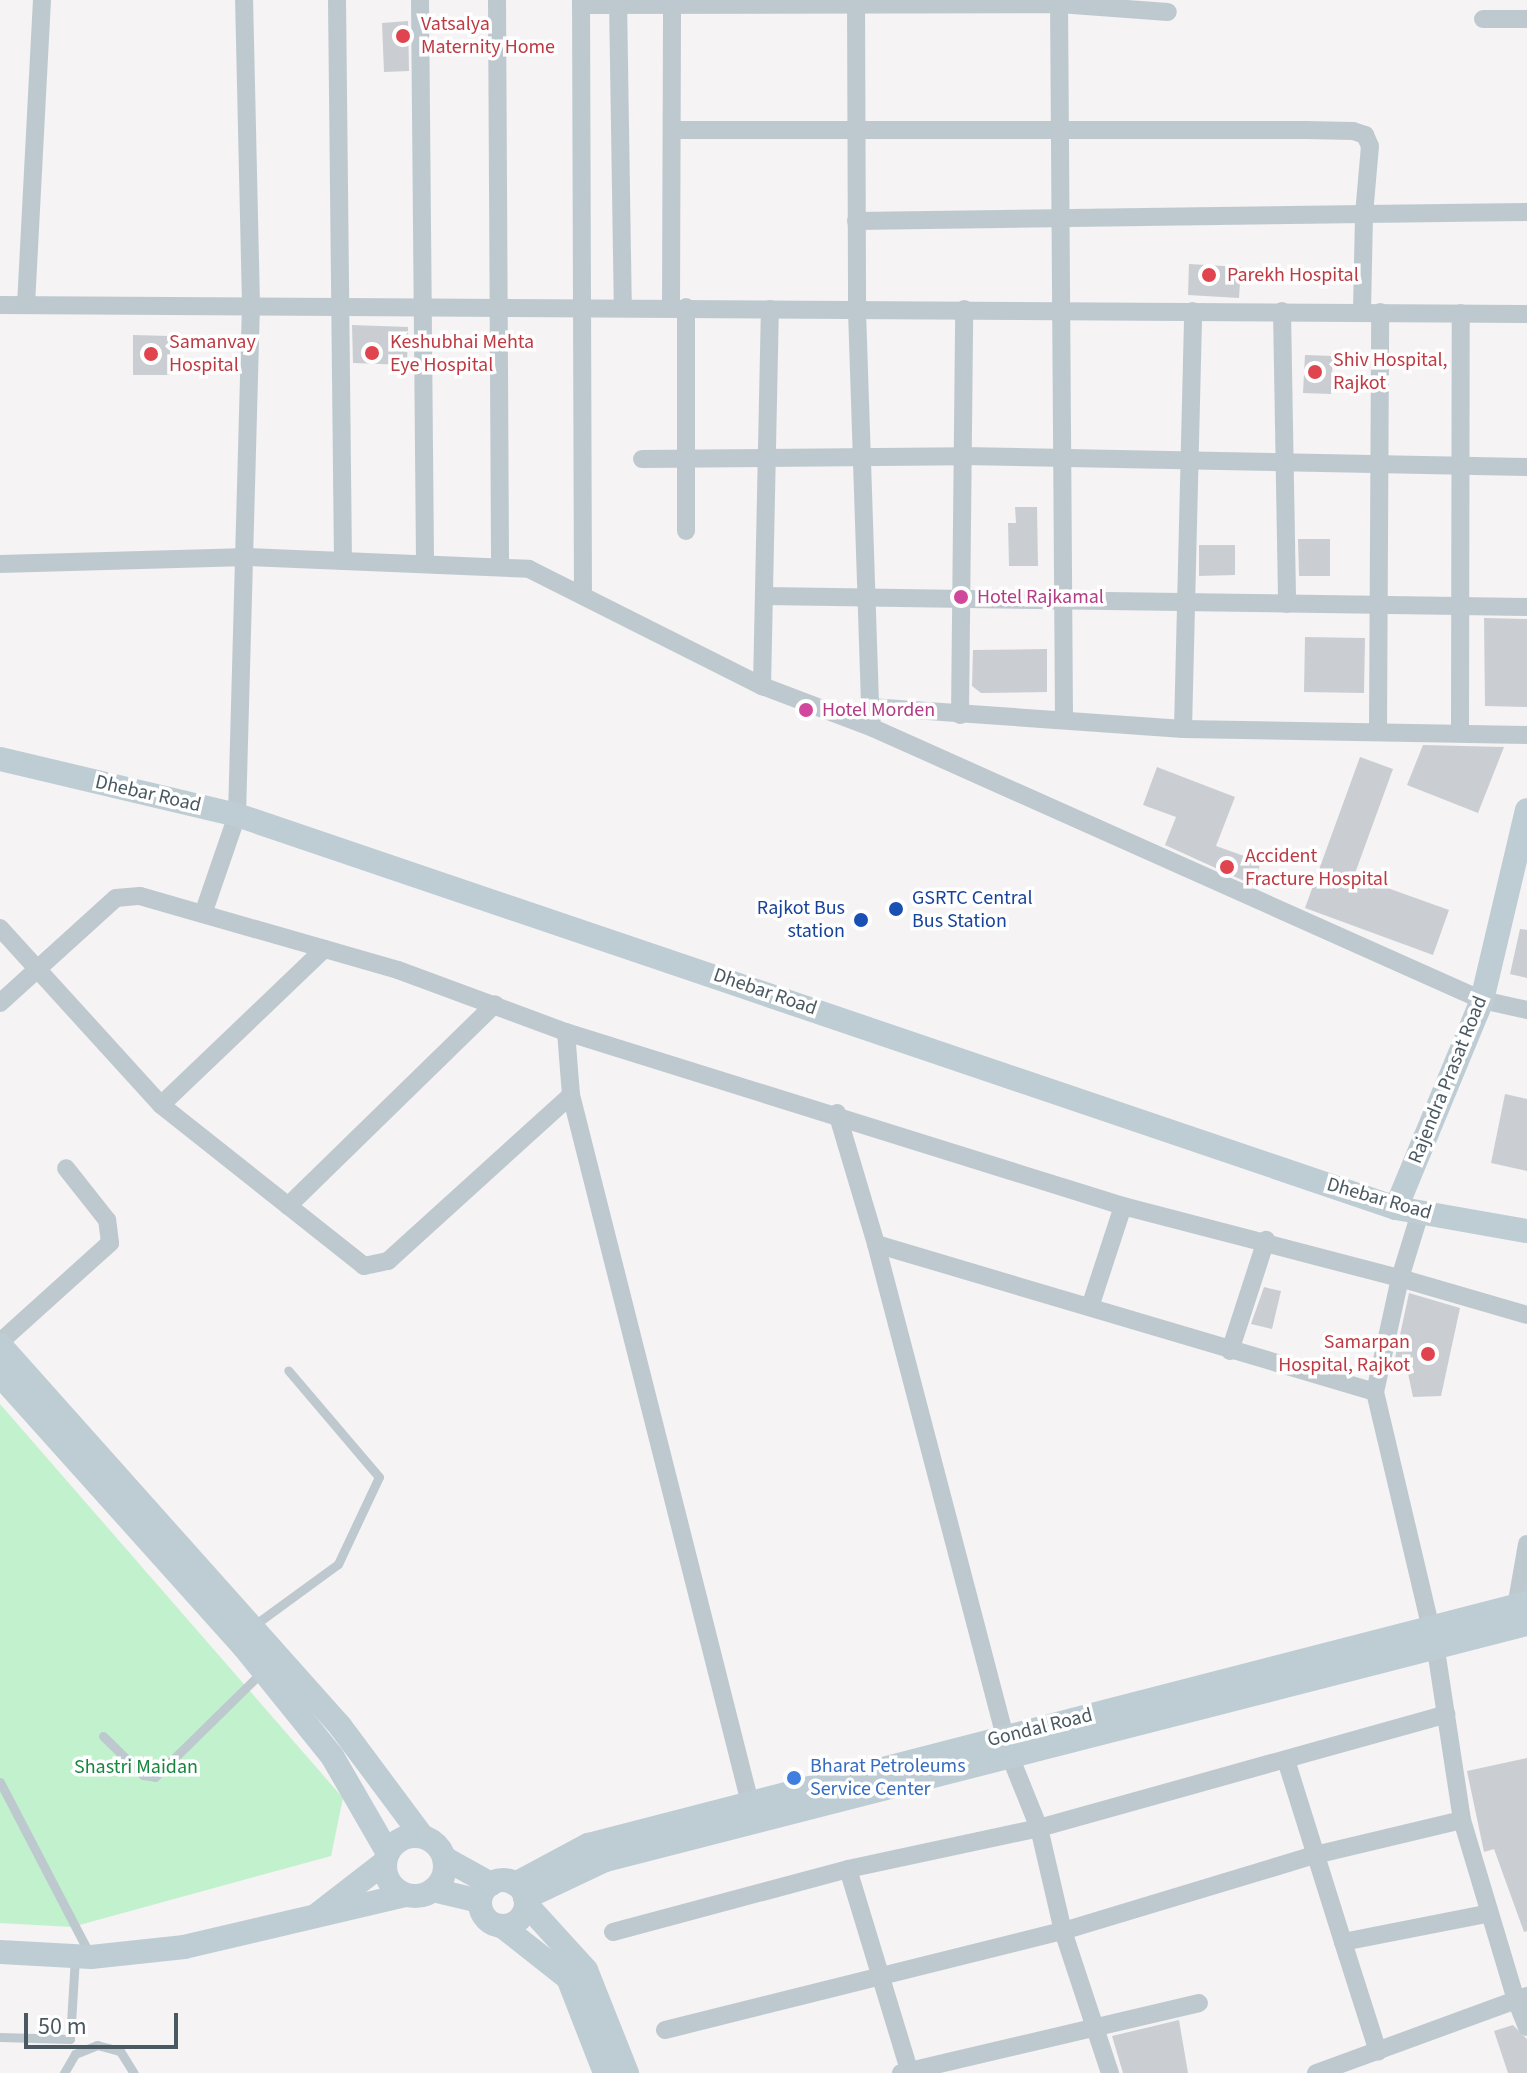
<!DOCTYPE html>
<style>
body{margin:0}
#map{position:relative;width:1527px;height:2073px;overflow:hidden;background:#f5f3f3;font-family:"Source Sans 3",sans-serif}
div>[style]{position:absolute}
.green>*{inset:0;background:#c2f1cd}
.building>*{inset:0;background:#caced2}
.lane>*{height:9px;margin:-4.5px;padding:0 4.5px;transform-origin:4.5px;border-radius:4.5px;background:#bec9cf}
.street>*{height:18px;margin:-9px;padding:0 9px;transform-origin:9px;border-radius:9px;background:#bec9cf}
.secondary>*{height:24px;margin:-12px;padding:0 12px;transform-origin:12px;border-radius:12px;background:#beccd4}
.secondary>.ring{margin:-12px;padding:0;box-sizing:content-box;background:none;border:24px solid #beccd4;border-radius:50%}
.dots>*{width:22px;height:22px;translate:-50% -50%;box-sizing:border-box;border:4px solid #fff;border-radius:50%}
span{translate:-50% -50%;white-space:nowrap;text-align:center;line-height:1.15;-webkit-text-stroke:7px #fff;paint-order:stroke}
.health-label{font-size:20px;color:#be3a42}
.left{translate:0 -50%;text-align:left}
.right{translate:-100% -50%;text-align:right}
.hotel-label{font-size:20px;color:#b23c85}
.street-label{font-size:20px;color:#4a5961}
.transit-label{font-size:20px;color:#164399}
.shop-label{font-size:20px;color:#366cbe}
.park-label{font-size:20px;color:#17863d}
.scale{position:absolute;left:24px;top:2013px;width:154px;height:36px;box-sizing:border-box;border:4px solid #4a5961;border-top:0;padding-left:10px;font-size:24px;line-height:28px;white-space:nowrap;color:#4a5961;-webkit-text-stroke:6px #fff;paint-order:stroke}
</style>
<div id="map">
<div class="green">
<div style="clip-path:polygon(0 1404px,343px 1798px,331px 1856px,72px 1927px,0 1923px)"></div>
</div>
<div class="building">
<div style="clip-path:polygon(408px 21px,409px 71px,384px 72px,382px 23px)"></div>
<div style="clip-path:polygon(1189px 264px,1241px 267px,1239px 298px,1188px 295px)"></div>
<div style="clip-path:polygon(352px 325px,408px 327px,407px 365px,353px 363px)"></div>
<div style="clip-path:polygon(133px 335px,170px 336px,170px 375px,133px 375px)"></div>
<div style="clip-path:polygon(1305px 355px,1333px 356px,1331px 394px,1303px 393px)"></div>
<div style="clip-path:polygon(1015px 507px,1037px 507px,1038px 566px,1009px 566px,1008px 523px,1016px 523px)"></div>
<div style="clip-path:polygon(1298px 539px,1330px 539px,1330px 576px,1299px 576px)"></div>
<div style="clip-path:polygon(1199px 545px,1235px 545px,1235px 575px,1199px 576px)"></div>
<div style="clip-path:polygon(1484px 618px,1527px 619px,1527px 707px,1485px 706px)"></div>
<div style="clip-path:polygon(1305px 637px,1365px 638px,1364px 693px,1304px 692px)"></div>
<div style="clip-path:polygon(1047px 649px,1047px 692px,981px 693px,972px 686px,973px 650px)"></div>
<div style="clip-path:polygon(1423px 745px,1504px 747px,1478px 813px,1407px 785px)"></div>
<div style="clip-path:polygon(1360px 757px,1393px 769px,1354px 876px,1449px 910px,1433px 955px,1305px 908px)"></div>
<div style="clip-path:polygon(1157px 767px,1235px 797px,1216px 846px,1261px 862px,1253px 885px,1165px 845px,1176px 817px,1143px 805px)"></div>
<div style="clip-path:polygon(1520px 929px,1527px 930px,1527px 978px,1510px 974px)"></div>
<div style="clip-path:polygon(1505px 1094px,1527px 1099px,1527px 1171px,1491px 1163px)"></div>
<div style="clip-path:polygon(1264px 1287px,1281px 1291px,1272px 1329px,1251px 1324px)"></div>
<div style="clip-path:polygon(1409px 1293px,1460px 1308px,1441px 1396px,1413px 1397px,1405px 1359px,1395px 1358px)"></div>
<div style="clip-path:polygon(1527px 1758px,1527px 1931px,1524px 1932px,1494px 1849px,1484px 1852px,1467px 1771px)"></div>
<div style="clip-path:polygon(1179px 2020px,1188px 2073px,1123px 2073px,1112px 2036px)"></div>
<div style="clip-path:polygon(1513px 2025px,1527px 2039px,1527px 2073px,1508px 2073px,1494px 2031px)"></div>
</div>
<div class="lane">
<div style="left:253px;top:1626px;width:105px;rotate:-36.1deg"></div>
<div style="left:338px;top:1564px;width:96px;rotate:-64.8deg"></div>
<div style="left:379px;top:1477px;width:140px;rotate:-130.4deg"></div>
<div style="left:103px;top:1736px;width:56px;rotate:44.3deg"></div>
<div style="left:143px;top:1775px;width:12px;rotate:9deg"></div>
<div style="left:155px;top:1777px;width:151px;rotate:-44.5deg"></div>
<div style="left:0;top:1782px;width:193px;rotate:62.5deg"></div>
<div style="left:0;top:2037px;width:70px;rotate:1.6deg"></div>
<div style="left:70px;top:2039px;width:82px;rotate:-86.5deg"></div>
<div style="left:64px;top:2073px;width:22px;rotate:-60deg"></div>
<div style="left:75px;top:2054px;width:24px;rotate:-22deg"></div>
<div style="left:97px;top:2045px;width:24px;rotate:15deg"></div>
<div style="left:120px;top:2051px;width:26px;rotate:58deg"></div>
</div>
<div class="street">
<div style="left:337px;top:0;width:559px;rotate:89.39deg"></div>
<div style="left:420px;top:0;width:561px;rotate:89.49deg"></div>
<div style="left:497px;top:0;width:563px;rotate:89.69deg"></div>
<div style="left:581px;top:0;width:593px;rotate:89.81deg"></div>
<div style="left:618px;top:0;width:307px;rotate:89.1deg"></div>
<div style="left:856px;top:0;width:311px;rotate:89.8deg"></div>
<div style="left:857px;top:311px;width:396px;rotate:88.1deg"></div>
<div style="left:1059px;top:0;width:717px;rotate:89.6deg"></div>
<div style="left:581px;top:5px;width:478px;rotate:-0.1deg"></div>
<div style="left:1059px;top:4px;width:109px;rotate:4.2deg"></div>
<div style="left:1483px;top:19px;width:44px"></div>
<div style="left:674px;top:130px;width:632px"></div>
<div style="left:1306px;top:130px;width:47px;rotate:1.2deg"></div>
<div style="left:1353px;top:131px;width:13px;rotate:18deg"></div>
<div style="left:1365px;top:135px;width:12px;rotate:66deg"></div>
<div style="left:1370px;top:146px;width:68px;rotate:95deg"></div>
<div style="left:1364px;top:214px;width:508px;rotate:179.21deg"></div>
<div style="left:0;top:305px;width:1527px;rotate:0.34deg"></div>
<div style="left:26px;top:305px;width:305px;rotate:-87deg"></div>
<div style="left:671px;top:307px;width:307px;rotate:-89.8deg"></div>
<div style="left:686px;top:307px;width:224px;rotate:90deg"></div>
<div style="left:1282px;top:311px;width:293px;rotate:89deg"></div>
<div style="left:1362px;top:311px;width:97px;rotate:-88.8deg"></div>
<div style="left:1364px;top:214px;width:163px;rotate:-0.7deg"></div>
<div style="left:642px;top:459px;width:321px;rotate:-0.5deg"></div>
<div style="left:963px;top:456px;width:564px;rotate:1.12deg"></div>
<div style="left:0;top:564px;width:248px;rotate:-1.6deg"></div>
<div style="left:248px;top:557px;width:281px;rotate:2.4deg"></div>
<div style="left:529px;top:569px;width:261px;rotate:26.7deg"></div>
<div style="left:762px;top:686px;width:119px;rotate:20.7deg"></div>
<div style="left:873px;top:728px;width:667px;rotate:24.07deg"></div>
<div style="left:1482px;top:1000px;width:46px;rotate:12.5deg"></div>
<div style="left:765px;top:596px;width:762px;rotate:0.83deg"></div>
<div style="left:762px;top:686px;width:377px;rotate:-88.8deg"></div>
<div style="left:960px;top:715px;width:406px;rotate:-89.4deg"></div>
<div style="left:872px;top:718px;width:11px;rotate:-100deg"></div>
<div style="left:870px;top:707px;width:314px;rotate:4deg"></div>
<div style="left:1183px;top:729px;width:344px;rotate:1deg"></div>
<div style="left:1183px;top:729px;width:418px;rotate:-88.6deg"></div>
<div style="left:1378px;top:730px;width:418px;rotate:-89.7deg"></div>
<div style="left:1460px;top:733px;width:420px;rotate:-89.9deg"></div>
<div style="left:203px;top:914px;width:105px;rotate:-71deg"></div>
<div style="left:237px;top:815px;width:510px;rotate:-88.43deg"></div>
<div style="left:251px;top:305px;width:305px;rotate:-91.3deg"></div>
<div style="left:0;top:928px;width:239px;rotate:47.7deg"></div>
<div style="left:161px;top:1105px;width:259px;rotate:38.4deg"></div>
<div style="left:364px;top:1266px;width:25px;rotate:-12deg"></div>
<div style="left:388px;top:1261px;width:247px;rotate:-42.2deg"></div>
<div style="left:571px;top:1095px;width:63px;rotate:-94.5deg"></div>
<div style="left:0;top:1003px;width:156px;rotate:-42.2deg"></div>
<div style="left:116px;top:898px;width:24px;rotate:-5deg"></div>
<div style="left:140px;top:896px;width:268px;rotate:16deg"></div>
<div style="left:398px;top:970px;width:179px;rotate:20.3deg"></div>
<div style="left:566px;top:1032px;width:584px;rotate:17.35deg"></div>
<div style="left:1123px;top:1206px;width:286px;rotate:14.6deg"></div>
<div style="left:1400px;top:1278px;width:68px;rotate:-72.9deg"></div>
<div style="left:571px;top:1095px;width:730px;rotate:75.81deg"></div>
<div style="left:161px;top:1105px;width:226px;rotate:-43.7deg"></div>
<div style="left:837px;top:1113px;width:137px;rotate:73.4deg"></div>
<div style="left:876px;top:1244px;width:520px;rotate:16.52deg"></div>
<div style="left:1375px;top:1392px;width:265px;rotate:76.7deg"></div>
<div style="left:1436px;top:1650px;width:172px;rotate:81.3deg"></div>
<div style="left:1462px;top:1820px;width:188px;rotate:73.3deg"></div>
<div style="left:1516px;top:2000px;width:213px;rotate:159.9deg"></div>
<div style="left:288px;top:1206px;width:289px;rotate:-44.3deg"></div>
<div style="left:876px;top:1244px;width:529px;rotate:75.33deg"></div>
<div style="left:1010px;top:1756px;width:78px;rotate:68.1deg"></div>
<div style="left:1039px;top:1828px;width:106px;rotate:76.9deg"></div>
<div style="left:1063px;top:1931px;width:150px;rotate:71.7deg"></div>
<div style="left:1090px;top:1307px;width:106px;rotate:-71.9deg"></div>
<div style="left:0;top:1342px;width:148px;rotate:-42deg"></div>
<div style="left:110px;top:1243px;width:23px;rotate:-97deg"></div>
<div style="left:107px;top:1220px;width:66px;rotate:-128.3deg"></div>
<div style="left:1230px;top:1351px;width:117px;rotate:-72deg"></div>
<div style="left:1375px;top:1392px;width:117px;rotate:-77.6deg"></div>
<div style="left:1400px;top:1278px;width:132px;rotate:16.2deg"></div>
<div style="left:1516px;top:1607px;width:64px;rotate:-80.1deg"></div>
<div style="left:1286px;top:1760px;width:191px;rotate:72.6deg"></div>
<div style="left:1343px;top:1942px;width:146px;rotate:-11.1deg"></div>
<div style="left:848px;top:1869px;width:213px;rotate:73.1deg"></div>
<div style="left:613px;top:1932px;width:243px;rotate:-15deg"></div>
<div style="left:848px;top:1869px;width:195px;rotate:-12.1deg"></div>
<div style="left:1039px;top:1828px;width:423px;rotate:-15.6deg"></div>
<div style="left:1343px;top:1942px;width:115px;rotate:72.3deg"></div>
<div style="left:1527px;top:1996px;width:12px;rotate:160deg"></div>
<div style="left:1516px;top:2000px;width:29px;rotate:68deg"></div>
<div style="left:665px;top:2030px;width:410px;rotate:-14deg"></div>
<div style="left:1063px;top:1931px;width:263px;rotate:-16.8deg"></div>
<div style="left:1315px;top:1855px;width:151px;rotate:-13.4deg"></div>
<div style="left:901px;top:2073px;width:306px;rotate:-13.2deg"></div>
</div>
<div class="secondary">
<div style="left:0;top:759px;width:244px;rotate:13.3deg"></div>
<div style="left:237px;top:815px;width:1224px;rotate:18.73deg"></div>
<div style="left:1396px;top:1208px;width:133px;rotate:10deg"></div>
<div style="left:1396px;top:1208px;width:225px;rotate:-67.5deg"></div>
<div style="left:1482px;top:1000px;width:195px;rotate:-76.7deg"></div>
<div style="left:0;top:1345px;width:511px;rotate:48.25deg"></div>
<div style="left:340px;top:1726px;width:137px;rotate:53.3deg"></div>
<div style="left:0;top:1375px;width:365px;rotate:48.1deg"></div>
<div style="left:244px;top:1647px;width:140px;rotate:51.1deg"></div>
<div style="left:332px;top:1756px;width:112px;rotate:60deg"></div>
<div class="ring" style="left:385px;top:1836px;width:36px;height:36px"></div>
<div style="left:444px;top:1858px;width:54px;rotate:29deg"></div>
<div class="ring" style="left:480px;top:1880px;width:22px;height:22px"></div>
<div style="left:515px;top:1884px;width:83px;rotate:-28.1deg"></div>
<div style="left:588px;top:1845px;width:970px;rotate:-14.45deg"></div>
<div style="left:433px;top:1890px;width:48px;rotate:13.2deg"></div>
<div style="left:525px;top:1898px;width:89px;rotate:-25.4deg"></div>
<div style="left:605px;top:1860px;width:952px;rotate:-14.36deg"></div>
<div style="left:526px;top:1904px;width:89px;rotate:47.7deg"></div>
<div style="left:586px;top:1970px;width:111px;rotate:68.3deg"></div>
<div style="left:318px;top:1914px;width:85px;rotate:-37.8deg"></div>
<div style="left:502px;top:1926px;width:84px;rotate:38.2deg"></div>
<div style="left:568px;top:1978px;width:102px;rotate:68.7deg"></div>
<div style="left:0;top:1952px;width:91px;rotate:3.1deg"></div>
<div style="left:91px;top:1957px;width:94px;rotate:-6.1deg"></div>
<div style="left:184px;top:1947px;width:227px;rotate:-13.2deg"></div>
</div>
<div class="dots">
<div style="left:403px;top:36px;background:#e0444e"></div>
<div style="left:1209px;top:275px;background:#e0444e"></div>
<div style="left:372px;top:353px;background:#e0444e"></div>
<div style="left:151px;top:354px;background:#e0444e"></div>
<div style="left:1315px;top:372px;background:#e0444e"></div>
<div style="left:961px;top:597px;background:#d1479c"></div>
<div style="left:806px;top:710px;background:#d1479c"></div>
<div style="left:1227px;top:867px;background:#e0444e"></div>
<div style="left:896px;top:909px;background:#1a4fb4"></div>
<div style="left:861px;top:920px;background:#1a4fb4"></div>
<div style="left:1428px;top:1354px;background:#e0444e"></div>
<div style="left:794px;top:1778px;background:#3f7fe0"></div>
</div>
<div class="health-label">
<span class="left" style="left:421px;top:36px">Vatsalya<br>Maternity Home</span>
<span class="left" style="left:1227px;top:275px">Parekh Hospital</span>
<span class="left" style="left:169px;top:354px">Samanvay<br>Hospital</span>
<span class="left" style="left:390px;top:354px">Keshubhai Mehta<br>Eye Hospital</span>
<span class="left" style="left:1333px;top:372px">Shiv Hospital,<br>Rajkot</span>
<span class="left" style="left:1245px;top:868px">Accident<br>Fracture Hospital</span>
<span class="right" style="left:1410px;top:1354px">Samarpan<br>Hospital, Rajkot</span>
</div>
<div class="hotel-label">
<span class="left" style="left:977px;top:597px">Hotel Rajkamal</span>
<span class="left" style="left:822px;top:710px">Hotel Morden</span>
</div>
<div class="street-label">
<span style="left:148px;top:794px;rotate:13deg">Dhebar Road</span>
<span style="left:765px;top:992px;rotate:19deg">Dhebar Road</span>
<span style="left:1448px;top:1080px;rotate:-68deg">Rajendra Prasat Road</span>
<span style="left:1379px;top:1199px;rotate:16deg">Dhebar Road</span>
<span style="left:1040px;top:1728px;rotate:-14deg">Gondal Road</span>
</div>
<div class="transit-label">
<span class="left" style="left:912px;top:910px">GSRTC Central<br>Bus Station</span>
<span class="right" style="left:845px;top:920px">Rajkot Bus<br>station</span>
</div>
<div class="shop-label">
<span class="left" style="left:810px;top:1778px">Bharat Petroleums<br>Service Center</span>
</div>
<div class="park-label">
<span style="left:136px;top:1767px">Shastri Maidan</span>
</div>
<div class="scale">50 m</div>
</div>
